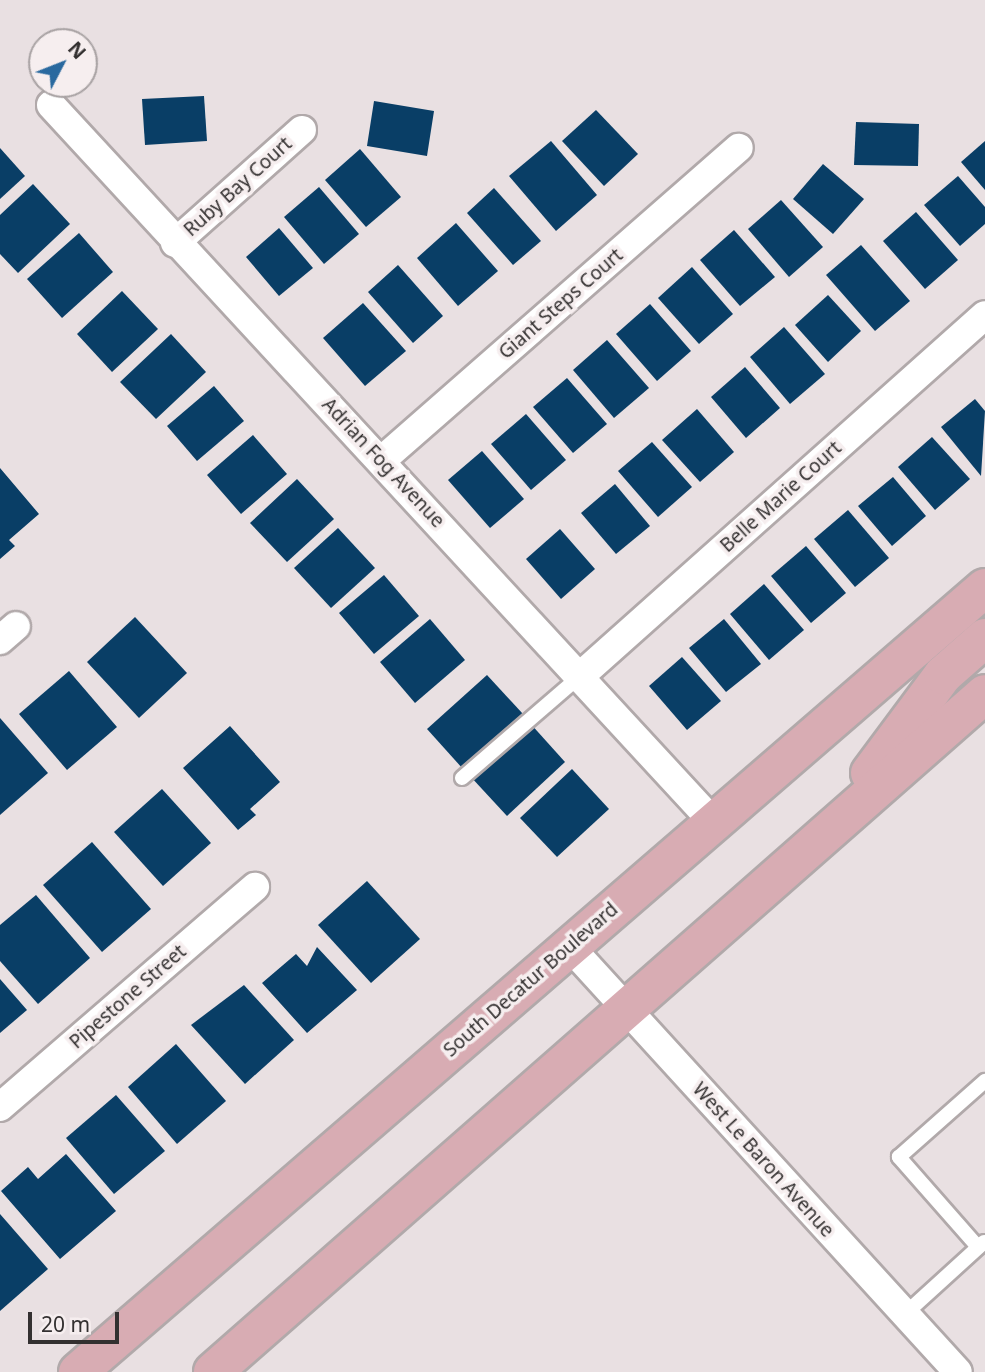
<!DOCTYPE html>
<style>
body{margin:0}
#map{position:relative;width:985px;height:1372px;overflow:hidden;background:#e9e0e2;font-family:"Noto Sans",sans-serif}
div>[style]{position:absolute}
.building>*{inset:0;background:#093e66}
.roads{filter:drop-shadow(2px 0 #b1a9aa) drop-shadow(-2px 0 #b1a9aa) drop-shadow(0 2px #b1a9aa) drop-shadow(0 -2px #b1a9aa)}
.lane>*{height:14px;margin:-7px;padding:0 7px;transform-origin:7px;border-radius:7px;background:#fff}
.street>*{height:28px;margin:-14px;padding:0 14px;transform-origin:14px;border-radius:14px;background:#fff}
.primary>*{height:38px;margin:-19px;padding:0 19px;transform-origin:19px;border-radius:19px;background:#d8acb3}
span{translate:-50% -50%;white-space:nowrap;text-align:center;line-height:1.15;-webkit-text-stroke:7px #f6eeef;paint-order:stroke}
.street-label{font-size:19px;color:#333030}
.north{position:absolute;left:28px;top:28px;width:70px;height:70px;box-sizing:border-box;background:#f6eeef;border:2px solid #a8a2a3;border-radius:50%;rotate:48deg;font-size:19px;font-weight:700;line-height:28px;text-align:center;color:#333030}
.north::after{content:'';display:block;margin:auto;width:24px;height:32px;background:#29699f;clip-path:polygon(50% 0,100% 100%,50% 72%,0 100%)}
.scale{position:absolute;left:28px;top:1312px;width:91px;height:32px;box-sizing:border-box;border:4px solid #333030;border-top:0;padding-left:9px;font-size:21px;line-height:24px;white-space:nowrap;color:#333030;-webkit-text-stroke:5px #f6eeef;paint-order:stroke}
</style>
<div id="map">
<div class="building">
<div style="clip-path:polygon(204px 96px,207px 141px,145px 145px,142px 99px)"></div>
<div style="clip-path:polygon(374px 101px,434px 111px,427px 156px,367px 146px)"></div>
<div style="clip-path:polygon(596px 110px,638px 154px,604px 186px,562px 141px)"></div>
<div style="clip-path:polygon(856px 122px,919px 124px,918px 166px,854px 165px)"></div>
<div style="clip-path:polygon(551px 141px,597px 195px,556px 231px,509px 176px)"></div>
<div style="clip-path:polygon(985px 141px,985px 190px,961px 162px)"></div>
<div style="clip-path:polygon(0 148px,25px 176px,0 199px)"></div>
<div style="clip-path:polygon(360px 149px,401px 197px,366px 227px,325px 180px)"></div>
<div style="clip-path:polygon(823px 164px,864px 199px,833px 234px,793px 199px)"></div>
<div style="clip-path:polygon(958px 176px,985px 207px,985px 224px,960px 246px,924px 205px)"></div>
<div style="clip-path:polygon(33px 184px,70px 224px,18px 273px,0 254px,0 215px)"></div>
<div style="clip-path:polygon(319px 187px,359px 234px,324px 264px,284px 217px)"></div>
<div style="clip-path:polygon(494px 188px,541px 241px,513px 265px,467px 213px)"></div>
<div style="clip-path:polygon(781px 200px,823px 247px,789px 277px,748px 229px)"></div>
<div style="clip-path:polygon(916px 212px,958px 260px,925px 289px,883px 241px)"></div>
<div style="clip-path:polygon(456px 223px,498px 271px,458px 306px,417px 258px)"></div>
<div style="clip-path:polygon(279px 228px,313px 268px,279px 296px,246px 257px)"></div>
<div style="clip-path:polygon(734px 230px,775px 277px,740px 306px,700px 260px)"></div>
<div style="clip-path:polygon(79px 233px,113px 272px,62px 318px,27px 279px)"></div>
<div style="clip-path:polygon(861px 245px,910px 301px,875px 331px,826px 275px)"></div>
<div style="clip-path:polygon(398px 265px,443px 316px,413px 343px,368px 292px)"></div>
<div style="clip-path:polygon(692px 267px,733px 314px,699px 344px,658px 298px)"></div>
<div style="clip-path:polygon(122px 291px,158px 329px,112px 372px,77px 334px)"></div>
<div style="clip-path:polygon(828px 295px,861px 331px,828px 362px,795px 325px)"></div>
<div style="clip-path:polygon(363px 303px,406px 351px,365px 386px,323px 338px)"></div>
<div style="clip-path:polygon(650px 304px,691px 351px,657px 381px,616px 334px)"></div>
<div style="clip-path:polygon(784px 327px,825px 374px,790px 404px,750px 357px)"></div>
<div style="clip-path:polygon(171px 334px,206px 372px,156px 419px,120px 382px)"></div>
<div style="clip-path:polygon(607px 340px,649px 388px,614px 418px,573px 370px)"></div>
<div style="clip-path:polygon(745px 367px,780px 408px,746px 438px,711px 397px)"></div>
<div style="clip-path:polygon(567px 378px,607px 424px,573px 453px,533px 407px)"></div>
<div style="clip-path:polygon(214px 386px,244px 421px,197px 461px,167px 426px)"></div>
<div style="clip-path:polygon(975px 399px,985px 411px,981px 476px,941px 427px)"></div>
<div style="clip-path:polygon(697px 409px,734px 452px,700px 482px,662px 440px)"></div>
<div style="clip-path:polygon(526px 414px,566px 460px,531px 490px,491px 444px)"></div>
<div style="clip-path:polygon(253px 435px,287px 474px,241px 514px,207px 475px)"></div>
<div style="clip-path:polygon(932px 437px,970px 479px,935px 510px,898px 467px)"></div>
<div style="clip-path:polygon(652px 442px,692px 487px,658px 517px,618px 471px)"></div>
<div style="clip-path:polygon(482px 451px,524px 499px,490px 528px,448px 480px)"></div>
<div style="clip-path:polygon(0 468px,39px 514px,9px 540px,15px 546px,0 559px)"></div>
<div style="clip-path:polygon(893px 477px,926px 516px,892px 546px,858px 506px)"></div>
<div style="clip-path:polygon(297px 479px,334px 519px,287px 562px,250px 523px)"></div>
<div style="clip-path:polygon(615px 484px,650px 526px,616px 554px,581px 513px)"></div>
<div style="clip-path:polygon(848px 510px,889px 558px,855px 587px,814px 539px)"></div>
<div style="clip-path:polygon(338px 528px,375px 568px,331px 608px,294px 568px)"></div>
<div style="clip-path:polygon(560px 529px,595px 569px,561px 599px,526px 559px)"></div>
<div style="clip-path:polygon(806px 546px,846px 593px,811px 623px,771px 576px)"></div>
<div style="clip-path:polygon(384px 575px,419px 616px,374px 654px,339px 613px)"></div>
<div style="clip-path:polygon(764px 584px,804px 630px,769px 660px,730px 614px)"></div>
<div style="clip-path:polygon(135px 617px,187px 673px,139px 718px,87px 662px)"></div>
<div style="clip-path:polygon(430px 619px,465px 660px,415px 703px,380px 662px)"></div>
<div style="clip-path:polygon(724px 619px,761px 664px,726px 692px,689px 648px)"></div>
<div style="clip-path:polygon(682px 657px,721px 701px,687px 730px,649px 686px)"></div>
<div style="clip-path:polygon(69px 671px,117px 727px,67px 770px,19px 714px)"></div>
<div style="clip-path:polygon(487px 675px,523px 714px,463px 769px,427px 729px)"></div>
<div style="clip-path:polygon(0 718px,48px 773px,0 815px)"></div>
<div style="clip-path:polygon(529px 722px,565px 762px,507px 816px,470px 776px)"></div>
<div style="clip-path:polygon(230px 726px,280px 782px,250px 809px,256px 815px,238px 830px,183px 768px)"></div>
<div style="clip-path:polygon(572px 769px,609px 809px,557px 857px,520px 818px)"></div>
<div style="clip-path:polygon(162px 789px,211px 843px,163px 886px,114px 832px)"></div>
<div style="clip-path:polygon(92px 842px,151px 909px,102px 952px,43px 885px)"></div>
<div style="clip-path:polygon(367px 881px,420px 939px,371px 983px,318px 925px)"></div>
<div style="clip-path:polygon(36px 895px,90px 958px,38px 1004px,0 961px,0 925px)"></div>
<div style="clip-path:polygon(317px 947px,357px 990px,307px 1033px,262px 983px,296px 954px,307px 966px)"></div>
<div style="clip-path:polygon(0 979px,27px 1010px,0 1033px)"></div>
<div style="clip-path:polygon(244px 985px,294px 1040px,245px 1084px,191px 1025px)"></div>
<div style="clip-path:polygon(176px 1044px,226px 1101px,177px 1144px,128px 1087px)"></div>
<div style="clip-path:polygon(116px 1095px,165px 1151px,114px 1194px,66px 1138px)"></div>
<div style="clip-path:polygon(66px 1154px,116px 1211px,60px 1259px,1px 1191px,28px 1167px,38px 1179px)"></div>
<div style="clip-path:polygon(0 1214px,48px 1269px,0 1311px)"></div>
</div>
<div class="roads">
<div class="lane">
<div style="left:462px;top:778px;width:153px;rotate:-40.8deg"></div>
<div style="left:978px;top:1247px;width:120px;rotate:-131.3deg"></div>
<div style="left:899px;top:1157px;width:115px;rotate:-41.5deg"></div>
<div style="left:905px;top:1314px;width:107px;rotate:-42.3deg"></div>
</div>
<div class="street">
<div style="left:51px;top:105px;width:976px;rotate:47.28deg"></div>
<div style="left:175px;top:243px;width:170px;rotate:-41.7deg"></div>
<div style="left:382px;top:460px;width:474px;rotate:-41.2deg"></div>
<div style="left:0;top:640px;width:21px;rotate:-41deg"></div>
<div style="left:578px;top:678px;width:545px;rotate:-41.73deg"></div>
<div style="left:570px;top:947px;width:575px;rotate:47.61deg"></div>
<div style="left:0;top:1107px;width:337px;rotate:-40.8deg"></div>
</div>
<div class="primary">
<div style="left:870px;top:773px;width:122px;rotate:-53.3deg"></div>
<div style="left:943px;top:675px;width:56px;rotate:-41.4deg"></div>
<div style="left:78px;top:1372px;width:1199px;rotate:-40.84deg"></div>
<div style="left:213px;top:1372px;width:1027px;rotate:-41.29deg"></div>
</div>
</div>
<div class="street-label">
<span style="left:238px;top:187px;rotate:-42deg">Ruby Bay Court</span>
<span style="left:561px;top:304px;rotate:-41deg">Giant Steps Court</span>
<span style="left:383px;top:463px;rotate:47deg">Adrian Fog Avenue</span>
<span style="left:781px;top:497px;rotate:-42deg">Belle Marie Court</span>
<span style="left:531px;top:980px;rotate:-41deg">South Decatur Boulevard</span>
<span style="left:128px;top:997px;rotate:-41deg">Pipestone Street</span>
<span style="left:763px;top:1160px;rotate:48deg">West Le Baron Avenue</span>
</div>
<div class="north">N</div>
<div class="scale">20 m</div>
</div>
